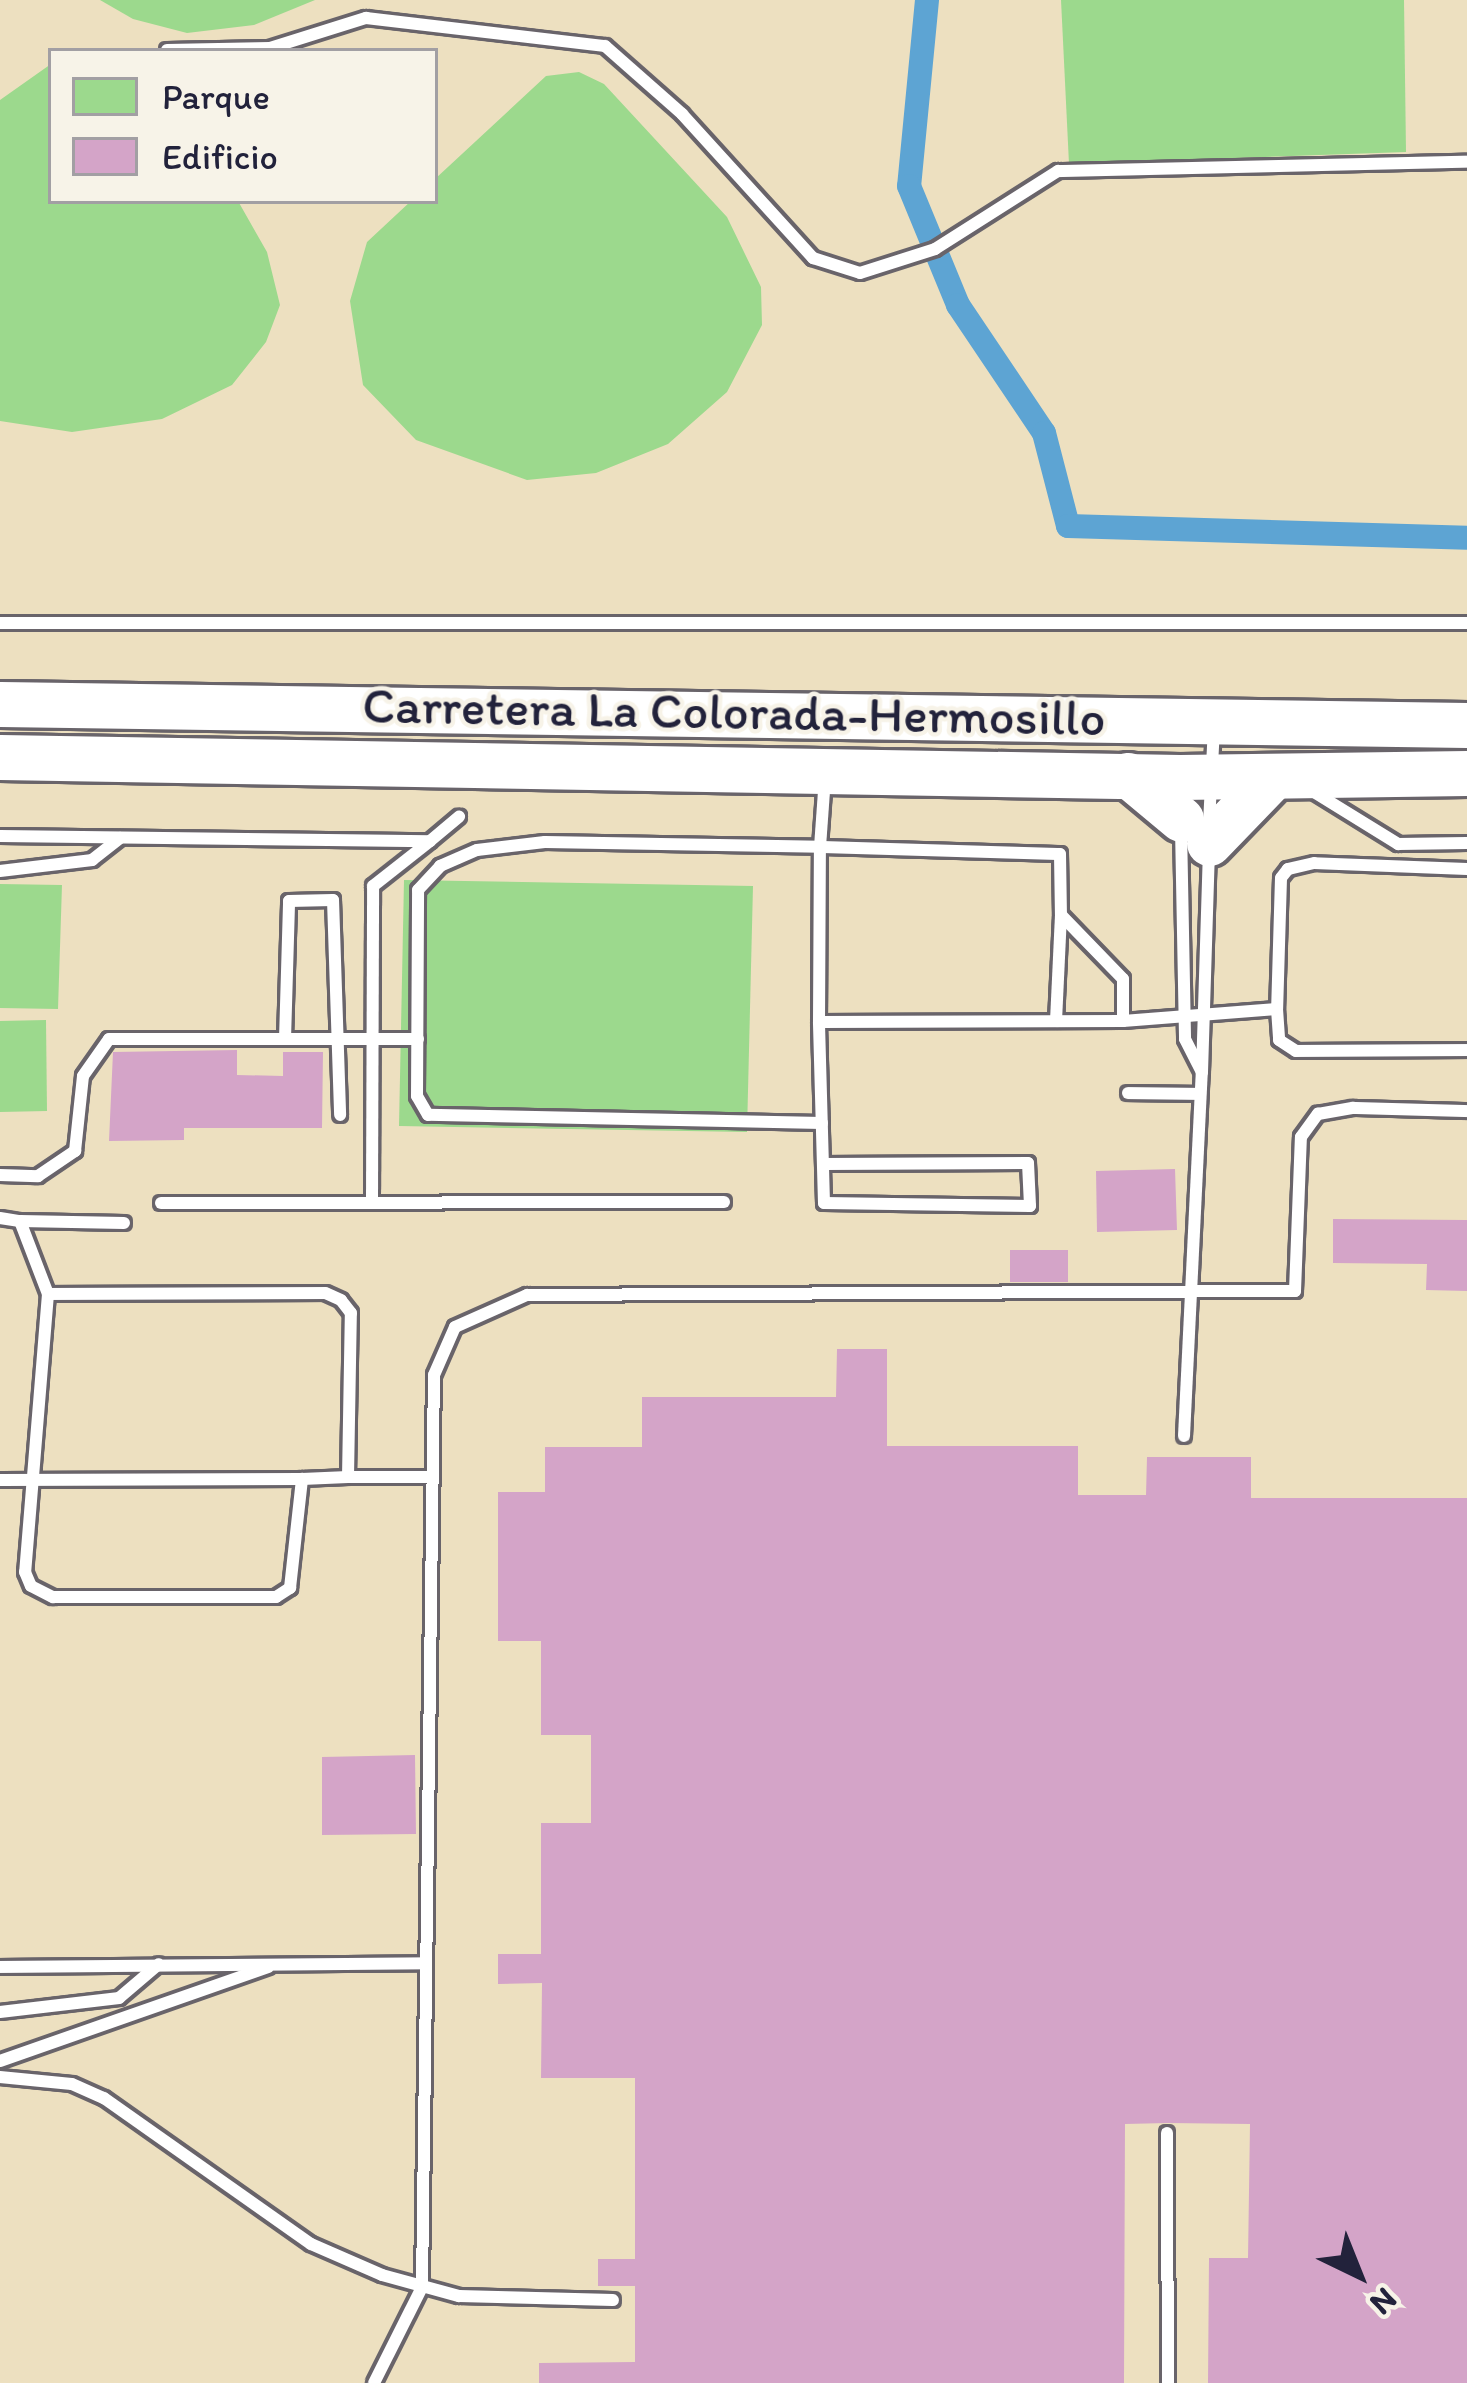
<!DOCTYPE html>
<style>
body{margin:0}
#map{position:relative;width:1467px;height:2383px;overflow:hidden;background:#ede0c0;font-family:Itim,sans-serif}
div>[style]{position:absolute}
.green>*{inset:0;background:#9cd98d}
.canal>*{height:24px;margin:-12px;padding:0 12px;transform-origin:12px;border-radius:12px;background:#5da4d3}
.building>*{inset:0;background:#d4a4c8}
.roads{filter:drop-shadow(3px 0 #69646a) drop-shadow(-3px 0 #69646a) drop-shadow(0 3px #69646a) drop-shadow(0 -3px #69646a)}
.lane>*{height:12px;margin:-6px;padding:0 6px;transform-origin:6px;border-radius:6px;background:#fff}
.highway>*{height:45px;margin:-22.5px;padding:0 22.5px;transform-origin:22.5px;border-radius:22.5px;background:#fff}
span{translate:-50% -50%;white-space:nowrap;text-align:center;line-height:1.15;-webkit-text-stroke:9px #f7f3e8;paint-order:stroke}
.street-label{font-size:51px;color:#22223b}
.legend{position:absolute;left:48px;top:48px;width:390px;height:156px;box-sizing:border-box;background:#f7f3e8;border:3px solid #a29fa3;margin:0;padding:15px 21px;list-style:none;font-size:36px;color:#22223b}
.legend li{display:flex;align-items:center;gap:24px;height:60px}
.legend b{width:60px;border:3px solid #a29fa3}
.north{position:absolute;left:1299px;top:2215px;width:120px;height:120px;-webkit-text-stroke:9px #f7f3e8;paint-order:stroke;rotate:137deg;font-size:33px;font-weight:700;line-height:48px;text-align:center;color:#22223b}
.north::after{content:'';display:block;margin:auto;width:42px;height:54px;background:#22223b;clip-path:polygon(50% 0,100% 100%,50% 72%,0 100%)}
</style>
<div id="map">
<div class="green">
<div style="clip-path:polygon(100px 0,315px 0,254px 25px,187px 33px,133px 19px)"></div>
<div style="clip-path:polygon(1061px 0,1404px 0,1406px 152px,1069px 164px)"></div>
<div style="clip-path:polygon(51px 64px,51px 201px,238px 201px,267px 252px,280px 305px,266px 342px,232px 385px,162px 419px,72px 432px,0 421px,0 100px)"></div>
<div style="clip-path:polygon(579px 72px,604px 84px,727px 217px,761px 287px,762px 325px,727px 392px,668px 444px,596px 473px,527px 480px,416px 440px,363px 385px,350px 301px,367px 242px,411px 201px,435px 201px,435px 179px,546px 76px)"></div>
<div style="clip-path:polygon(404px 880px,753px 886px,747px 1132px,399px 1126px)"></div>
<div style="clip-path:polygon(0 884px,62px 885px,58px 1009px,0 1008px)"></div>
<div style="clip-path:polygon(46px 1020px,47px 1111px,0 1112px,0 1021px)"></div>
</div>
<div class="canal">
<div style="left:927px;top:0;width:187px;rotate:95.5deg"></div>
<div style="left:909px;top:186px;width:129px;rotate:67.6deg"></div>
<div style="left:958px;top:305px;width:154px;rotate:56.1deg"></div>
<div style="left:1044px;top:433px;width:96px;rotate:75.5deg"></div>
<div style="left:1068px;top:526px;width:399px;rotate:1.7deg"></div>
</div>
<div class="building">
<div style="clip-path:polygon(237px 1050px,237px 1075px,283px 1076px,283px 1052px,323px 1052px,322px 1128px,184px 1128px,184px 1140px,109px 1141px,113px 1052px)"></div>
<div style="clip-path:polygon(1175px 1169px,1177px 1230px,1097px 1232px,1096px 1171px)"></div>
<div style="clip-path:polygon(1333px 1219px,1467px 1220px,1467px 1291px,1426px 1290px,1427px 1264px,1333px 1263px)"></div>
<div style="clip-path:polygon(1010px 1250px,1068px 1250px,1068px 1282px,1010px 1282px)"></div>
<div style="clip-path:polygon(837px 1349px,887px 1349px,887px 1446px,1078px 1446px,1078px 1495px,1146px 1495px,1147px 1457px,1251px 1457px,1251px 1498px,1467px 1498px,1467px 2383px,1208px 2383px,1209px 2258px,1248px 2258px,1250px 2124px,1168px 2123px,1125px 2124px,1124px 2383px,539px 2383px,539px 2363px,635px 2362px,635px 2286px,598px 2286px,598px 2259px,635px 2259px,635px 2078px,541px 2078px,542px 1983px,498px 1984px,498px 1954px,541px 1954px,541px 1823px,591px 1823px,591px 1735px,541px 1735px,541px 1641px,498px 1641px,498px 1492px,545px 1492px,545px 1447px,642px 1447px,642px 1397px,836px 1397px)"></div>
<div style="clip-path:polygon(415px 1755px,416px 1834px,322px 1835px,322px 1757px)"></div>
</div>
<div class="roads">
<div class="lane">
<div style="left:167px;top:50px;width:103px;rotate:-1.1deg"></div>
<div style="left:270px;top:48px;width:101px;rotate:-17.4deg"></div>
<div style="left:366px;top:18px;width:241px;rotate:6.7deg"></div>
<div style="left:605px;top:46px;width:103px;rotate:41.4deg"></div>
<div style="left:682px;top:114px;width:195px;rotate:47.7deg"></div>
<div style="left:813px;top:258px;width:49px;rotate:17.7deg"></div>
<div style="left:860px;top:273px;width:79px;rotate:-17.7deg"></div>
<div style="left:935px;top:249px;width:146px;rotate:-32.4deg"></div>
<div style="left:1058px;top:171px;width:409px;rotate:-1.3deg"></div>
<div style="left:0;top:623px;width:1467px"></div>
<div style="left:1309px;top:789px;width:105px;rotate:31.7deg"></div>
<div style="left:1398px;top:844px;width:69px;rotate:-0.8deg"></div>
<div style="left:1209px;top:823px;width:94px;rotate:-87deg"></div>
<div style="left:1181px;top:828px;width:211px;rotate:88.9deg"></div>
<div style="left:1185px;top:1039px;width:37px;rotate:63deg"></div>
<div style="left:1202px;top:1072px;width:223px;rotate:-88.2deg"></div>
<div style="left:0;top:836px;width:430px;rotate:0.7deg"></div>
<div style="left:430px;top:841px;width:38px;rotate:-40deg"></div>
<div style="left:1467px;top:869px;width:153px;rotate:-177.8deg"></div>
<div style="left:1314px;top:863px;width:27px;rotate:167deg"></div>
<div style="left:1288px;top:869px;width:11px;rotate:128deg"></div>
<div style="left:1281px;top:878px;width:131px;rotate:91.7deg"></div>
<div style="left:1277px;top:1009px;width:31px;rotate:86deg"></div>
<div style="left:1279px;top:1040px;width:20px;rotate:33deg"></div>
<div style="left:1296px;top:1051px;width:171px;rotate:-0.3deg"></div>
<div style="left:0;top:871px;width:93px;rotate:-6.8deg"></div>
<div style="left:92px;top:860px;width:36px;rotate:-38deg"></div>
<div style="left:1056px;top:1021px;width:106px;rotate:-87.3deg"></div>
<div style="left:819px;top:1022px;width:304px;rotate:-0.2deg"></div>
<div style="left:1123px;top:1021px;width:154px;rotate:-4.5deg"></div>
<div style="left:285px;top:1039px;width:138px;rotate:-88.3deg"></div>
<div style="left:289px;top:901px;width:44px;rotate:-1.3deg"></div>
<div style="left:333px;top:900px;width:215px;rotate:88.1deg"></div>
<div style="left:1128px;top:1093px;width:72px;rotate:0.8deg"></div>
<div style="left:822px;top:1123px;width:394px;rotate:-178.8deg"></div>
<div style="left:428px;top:1115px;width:22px;rotate:-120deg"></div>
<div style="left:417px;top:1096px;width:206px;rotate:-89.7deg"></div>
<div style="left:418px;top:890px;width:33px;rotate:-47deg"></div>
<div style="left:440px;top:866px;width:40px;rotate:-23.4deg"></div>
<div style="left:477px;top:850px;width:68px;rotate:-6.7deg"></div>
<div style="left:545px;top:842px;width:275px;rotate:1deg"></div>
<div style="left:820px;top:847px;width:70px;rotate:-85.9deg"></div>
<div style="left:823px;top:1164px;width:205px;rotate:-0.3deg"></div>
<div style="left:1028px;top:1163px;width:43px;rotate:87.3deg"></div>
<div style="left:1030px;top:1206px;width:206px;rotate:-179.2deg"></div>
<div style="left:824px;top:1203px;width:181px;rotate:-91.6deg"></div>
<div style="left:819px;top:1022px;width:175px;rotate:-89.7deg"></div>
<div style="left:820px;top:847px;width:240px;rotate:1.7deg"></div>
<div style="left:1060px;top:854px;width:61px;rotate:89.1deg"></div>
<div style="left:1061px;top:915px;width:89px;rotate:45.9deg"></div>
<div style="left:1123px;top:979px;width:42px;rotate:90deg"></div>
<div style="left:0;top:1175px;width:38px;rotate:2deg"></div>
<div style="left:38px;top:1176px;width:45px;rotate:-34deg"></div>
<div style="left:75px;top:1151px;width:75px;rotate:-83.9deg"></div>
<div style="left:83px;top:1076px;width:45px;rotate:-54.9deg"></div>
<div style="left:109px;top:1039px;width:309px"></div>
<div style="left:372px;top:1202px;width:316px;rotate:-89.8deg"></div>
<div style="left:373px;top:886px;width:71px;rotate:-38.2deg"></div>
<div style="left:161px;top:1203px;width:563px;rotate:-0.1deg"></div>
<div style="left:0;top:1218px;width:20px;rotate:9deg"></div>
<div style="left:20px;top:1221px;width:78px;rotate:69deg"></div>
<div style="left:48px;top:1294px;width:279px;rotate:94.7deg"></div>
<div style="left:25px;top:1572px;width:15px;rotate:67deg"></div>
<div style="left:31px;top:1586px;width:25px;rotate:27deg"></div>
<div style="left:53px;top:1597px;width:223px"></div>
<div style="left:276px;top:1597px;width:17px;rotate:-33deg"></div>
<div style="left:290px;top:1588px;width:110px;rotate:-83.7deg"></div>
<div style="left:302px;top:1479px;width:46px;rotate:-2.5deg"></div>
<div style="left:348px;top:1477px;width:164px;rotate:-89deg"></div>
<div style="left:351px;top:1313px;width:16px;rotate:-128deg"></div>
<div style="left:341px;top:1300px;width:17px;rotate:-156deg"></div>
<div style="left:325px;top:1293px;width:277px;rotate:179.8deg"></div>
<div style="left:20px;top:1221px;width:104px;rotate:1.1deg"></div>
<div style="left:1184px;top:1436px;width:364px;rotate:-87.2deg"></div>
<div style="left:348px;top:1477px;width:85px"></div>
<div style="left:0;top:1480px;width:302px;rotate:-0.2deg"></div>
<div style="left:0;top:1967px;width:426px;rotate:-0.5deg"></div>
<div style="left:0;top:2012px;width:120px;rotate:-6.7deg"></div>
<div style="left:119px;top:1998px;width:52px;rotate:-40.4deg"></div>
<div style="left:0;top:2061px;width:284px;rotate:-19.3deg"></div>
<div style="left:0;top:2077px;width:72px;rotate:5.6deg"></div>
<div style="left:72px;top:2084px;width:35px;rotate:24deg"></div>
<div style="left:104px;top:2098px;width:253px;rotate:35.2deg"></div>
<div style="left:311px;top:2244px;width:77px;rotate:23.6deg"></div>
<div style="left:382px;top:2275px;width:80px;rotate:15.3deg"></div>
<div style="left:459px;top:2296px;width:154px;rotate:1.5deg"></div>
<div style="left:1167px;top:2133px;width:250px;rotate:89.8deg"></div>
<div style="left:374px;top:2383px;width:107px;rotate:-63.4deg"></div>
<div style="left:422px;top:2287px;width:912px;rotate:-89.25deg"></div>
<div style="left:434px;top:1375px;width:52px;rotate:-66.4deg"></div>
<div style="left:455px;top:1327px;width:79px;rotate:-24deg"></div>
<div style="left:527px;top:1295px;width:768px;rotate:-0.3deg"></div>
<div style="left:1295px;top:1291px;width:154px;rotate:-87.8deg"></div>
<div style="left:1301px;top:1137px;width:29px;rotate:-54deg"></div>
<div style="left:1318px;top:1114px;width:36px;rotate:-10deg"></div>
<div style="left:1353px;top:1108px;width:114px;rotate:1.5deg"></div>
</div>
<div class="highway">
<div style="left:0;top:704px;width:1467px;rotate:0.82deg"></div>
<div style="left:0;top:757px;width:1180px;rotate:0.97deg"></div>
<div style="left:1180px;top:777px;width:287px;rotate:-0.8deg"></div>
<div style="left:1128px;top:775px;width:69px;rotate:39.7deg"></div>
<div style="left:1209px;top:843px;width:93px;rotate:-45.9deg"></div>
</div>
</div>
<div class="street-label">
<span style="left:734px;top:712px;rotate:1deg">Carretera La Colorada-Hermosillo</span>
</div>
<ul class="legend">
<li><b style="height:33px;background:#9cd98d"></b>Parque</li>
<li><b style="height:33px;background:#d4a4c8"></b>Edificio</li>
</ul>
<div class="north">N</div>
</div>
